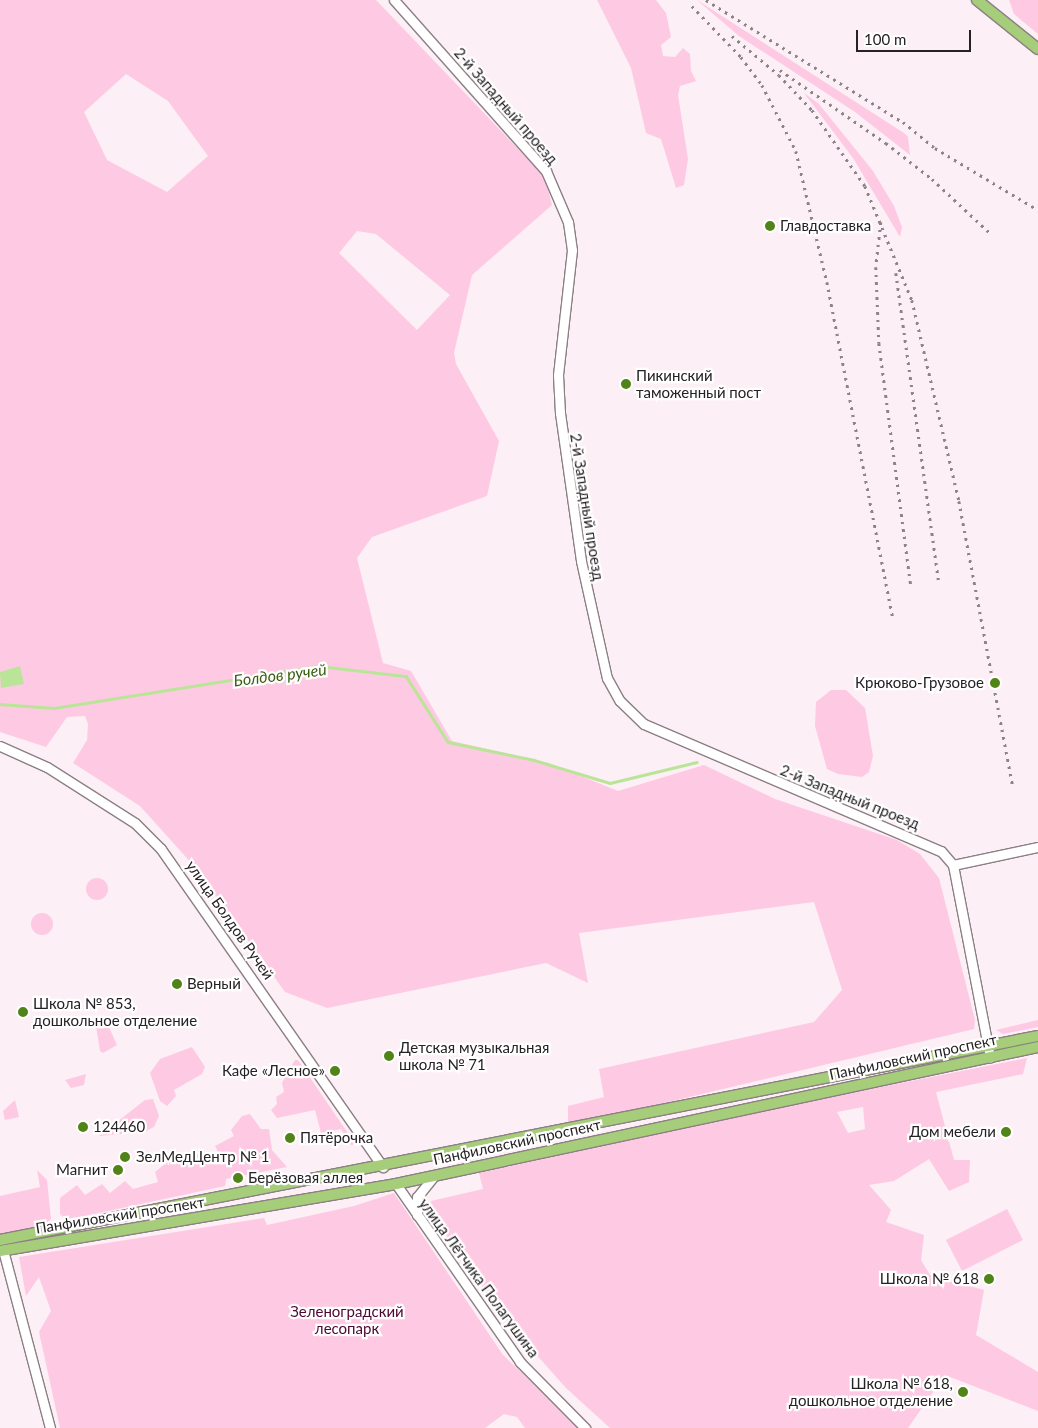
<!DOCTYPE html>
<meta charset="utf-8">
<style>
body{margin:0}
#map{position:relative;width:1038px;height:1428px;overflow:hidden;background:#fceff5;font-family:Lato,sans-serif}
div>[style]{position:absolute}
.green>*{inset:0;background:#fecae3}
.round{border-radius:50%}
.water>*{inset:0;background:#bae599}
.stream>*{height:2.5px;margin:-1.25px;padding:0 1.25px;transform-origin:1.25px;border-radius:1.25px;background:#bae599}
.roads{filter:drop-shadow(1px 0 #8b7f84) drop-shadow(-1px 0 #8b7f84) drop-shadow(0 1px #8b7f84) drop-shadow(0 -1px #8b7f84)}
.minor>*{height:9px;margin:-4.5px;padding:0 4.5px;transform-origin:4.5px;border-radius:4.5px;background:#fff}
.major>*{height:10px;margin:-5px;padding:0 5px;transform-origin:5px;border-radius:5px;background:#a6cd79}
.rail>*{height:2.5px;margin-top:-1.25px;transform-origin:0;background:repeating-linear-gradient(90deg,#8d8489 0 2.5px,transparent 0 7.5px)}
.dots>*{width:14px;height:14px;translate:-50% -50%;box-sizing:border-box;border:2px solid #fff;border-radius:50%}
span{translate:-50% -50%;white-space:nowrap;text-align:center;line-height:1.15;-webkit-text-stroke:4.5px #fff;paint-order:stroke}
.street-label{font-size:15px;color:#262124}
.poi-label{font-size:15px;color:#262124}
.left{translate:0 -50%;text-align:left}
.right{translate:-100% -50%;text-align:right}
.park-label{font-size:15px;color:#4f0734}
.water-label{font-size:16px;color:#395e11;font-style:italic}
.scale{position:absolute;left:856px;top:30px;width:115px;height:22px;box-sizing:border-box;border:2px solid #262124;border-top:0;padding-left:6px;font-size:15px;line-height:18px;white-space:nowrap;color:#262124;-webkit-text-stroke:4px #fff;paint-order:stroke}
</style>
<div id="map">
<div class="green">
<div style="clip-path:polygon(evenodd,0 0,376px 0,545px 177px,552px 205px,472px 275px,454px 353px,456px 364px,499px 441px,487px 496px,372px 537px,357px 558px,383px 663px,411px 671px,452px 741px,549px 763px,618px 791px,704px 765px,775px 799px,897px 840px,920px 854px,939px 878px,975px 1020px,974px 1029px,568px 1126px,568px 1106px,604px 1097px,599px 1069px,814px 1022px,842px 990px,814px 902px,579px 933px,588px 983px,546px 963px,327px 1008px,285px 992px,194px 866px,140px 806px,73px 763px,87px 740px,88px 724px,85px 716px,67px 717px,46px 747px,0 732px,0 0,126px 74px,168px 101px,208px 156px,167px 192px,107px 160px,84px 112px,126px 74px,0 0,357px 231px,376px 234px,450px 295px,417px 330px,339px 253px,357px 231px)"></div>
<div style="clip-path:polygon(597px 0,656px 0,666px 13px,671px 37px,661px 45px,663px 56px,675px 57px,683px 48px,690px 54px,691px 71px,696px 81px,680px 86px,678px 95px,688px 159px,684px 185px,676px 188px,661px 139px,646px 133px,631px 68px)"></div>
<div style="clip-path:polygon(697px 0,904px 133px,908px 137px,910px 155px,855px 112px,739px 36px)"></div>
<div style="clip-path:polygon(1009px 0,1038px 0,1038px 34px,1014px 14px)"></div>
<div style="clip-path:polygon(804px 93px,819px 104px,873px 171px,894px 206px,902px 227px,900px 237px,853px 158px)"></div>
<div style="clip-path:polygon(831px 690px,846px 690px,865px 708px,873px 756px,869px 772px,862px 777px,838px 774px,827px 769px,815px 726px,816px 702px)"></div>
<div class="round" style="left:86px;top:878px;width:22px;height:22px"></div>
<div class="round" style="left:31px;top:913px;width:22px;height:22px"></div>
<div style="clip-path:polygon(1038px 1020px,1038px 1027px,1003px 1034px,996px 1030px)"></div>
<div style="clip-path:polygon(107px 1023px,117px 1045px,103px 1053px,100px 1051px,96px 1026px)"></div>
<div style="clip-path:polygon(192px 1047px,205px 1067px,202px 1074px,174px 1090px,176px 1096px,167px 1106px,160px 1101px,150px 1073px,160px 1059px)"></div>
<div style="clip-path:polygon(evenodd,1027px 1058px,1023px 1074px,936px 1092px,954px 1160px,970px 1160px,969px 1182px,949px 1191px,929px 1159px,894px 1181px,869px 1185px,891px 1210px,886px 1222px,924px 1235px,921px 1260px,930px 1275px,984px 1290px,976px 1335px,1038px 1372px,1038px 1411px,945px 1375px,908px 1428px,610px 1428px,566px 1388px,511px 1326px,428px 1212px,431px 1201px,483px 1189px,479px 1173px,785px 1106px,1027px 1058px,863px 1107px,865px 1129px,848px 1133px,837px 1112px,863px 1107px)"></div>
<div style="clip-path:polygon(295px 1060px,298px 1060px,356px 1145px,351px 1145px,341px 1129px,321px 1133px,315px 1110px,277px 1118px,271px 1110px,277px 1104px,276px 1097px,284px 1092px,282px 1083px)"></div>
<div style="clip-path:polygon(86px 1074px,84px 1085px,71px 1088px,65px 1080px)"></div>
<div style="clip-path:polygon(153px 1099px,159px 1116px,154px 1127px,144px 1132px,99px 1136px,145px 1100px)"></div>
<div style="clip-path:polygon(15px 1100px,19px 1117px,5px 1120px,3px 1111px)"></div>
<div style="clip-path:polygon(250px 1114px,261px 1129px,269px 1129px,272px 1150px,287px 1167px,226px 1179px,225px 1186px,66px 1220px,60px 1214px,60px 1198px,77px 1185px,85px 1195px,102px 1184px,110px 1193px,125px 1181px,133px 1189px,158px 1182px,155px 1172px,176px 1155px,219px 1154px,215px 1146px,234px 1136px,231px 1130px,242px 1116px)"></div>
<div style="clip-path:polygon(37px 1170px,47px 1180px,51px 1219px,45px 1225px,0 1234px,0 1196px,40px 1187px)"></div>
<div style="clip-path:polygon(394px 1193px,503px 1355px,580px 1428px,525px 1428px,517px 1417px,504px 1414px,485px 1428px,60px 1428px,39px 1332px,51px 1311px,39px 1277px,26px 1296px,19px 1257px,264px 1218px,267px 1225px,354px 1206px)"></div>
<div style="clip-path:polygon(1007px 1209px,1023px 1240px,962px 1271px,946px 1240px)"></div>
</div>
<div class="water">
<div style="clip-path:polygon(20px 666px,24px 684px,1px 688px,0 672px)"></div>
</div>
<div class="stream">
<div style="left:0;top:704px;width:54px;rotate:4.2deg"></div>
<div style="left:54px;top:708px;width:268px;rotate:-9deg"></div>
<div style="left:319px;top:666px;width:88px;rotate:6.6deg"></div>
<div style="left:406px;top:676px;width:78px;rotate:57.5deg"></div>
<div style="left:448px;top:742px;width:88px;rotate:11.8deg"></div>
<div style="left:534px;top:760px;width:79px;rotate:16.8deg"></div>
<div style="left:610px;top:783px;width:89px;rotate:-13.6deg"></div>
</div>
<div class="roads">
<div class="minor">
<div style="left:394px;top:0;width:229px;rotate:48.4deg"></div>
<div style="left:546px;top:171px;width:56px;rotate:66.7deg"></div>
<div style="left:568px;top:222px;width:28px;rotate:82deg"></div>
<div style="left:572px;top:250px;width:126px;rotate:96.4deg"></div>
<div style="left:558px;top:375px;width:38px;rotate:87deg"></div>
<div style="left:560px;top:413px;width:149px;rotate:81.9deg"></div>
<div style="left:581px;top:561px;width:120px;rotate:77.5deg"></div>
<div style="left:607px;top:678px;width:26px;rotate:61deg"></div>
<div style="left:620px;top:701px;width:33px;rotate:44deg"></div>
<div style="left:644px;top:724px;width:323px;rotate:23.2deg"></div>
<div style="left:941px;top:851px;width:18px;rotate:49deg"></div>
<div style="left:953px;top:865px;width:196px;rotate:79.1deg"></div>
<div style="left:0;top:746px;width:51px;rotate:24.1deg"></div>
<div style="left:47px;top:767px;width:104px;rotate:32.5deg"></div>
<div style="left:135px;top:823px;width:37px;rotate:45deg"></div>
<div style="left:161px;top:849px;width:388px;rotate:55.1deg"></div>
<div style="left:953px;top:865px;width:87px;rotate:-12deg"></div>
<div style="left:396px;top:1184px;width:217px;rotate:55.1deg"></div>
<div style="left:520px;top:1362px;width:93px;rotate:45.4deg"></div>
<div style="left:417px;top:1215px;width:18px;rotate:-90deg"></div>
<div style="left:417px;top:1197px;width:28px;rotate:-51deg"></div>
<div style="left:3px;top:1250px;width:184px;rotate:75.2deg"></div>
</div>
<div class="major">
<div style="left:977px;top:0;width:78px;rotate:38.8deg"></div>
<div style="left:0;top:1240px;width:1058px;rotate:-11.12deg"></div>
<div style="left:0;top:1251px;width:402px;rotate:-9.6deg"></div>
<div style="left:396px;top:1184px;width:656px;rotate:-12.05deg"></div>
</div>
</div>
<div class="rail">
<div style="left:706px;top:0;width:232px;rotate:31.8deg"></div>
<div style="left:903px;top:122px;width:41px;rotate:39.1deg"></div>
<div style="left:935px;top:148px;width:120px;rotate:31deg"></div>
<div style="left:692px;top:6px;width:71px;rotate:46.1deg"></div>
<div style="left:741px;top:57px;width:35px;rotate:53deg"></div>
<div style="left:762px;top:85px;width:74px;rotate:62.7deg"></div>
<div style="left:796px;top:151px;width:135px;rotate:76.7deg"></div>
<div style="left:827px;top:282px;width:342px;rotate:78.9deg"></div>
<div style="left:732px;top:36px;width:61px;rotate:39.7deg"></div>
<div style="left:779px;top:75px;width:48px;rotate:46.7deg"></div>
<div style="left:812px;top:110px;width:93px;rotate:55.1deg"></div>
<div style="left:865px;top:186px;width:123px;rotate:67.6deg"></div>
<div style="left:912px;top:300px;width:206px;rotate:76.8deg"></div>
<div style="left:959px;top:501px;width:291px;rotate:79.3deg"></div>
<div style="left:780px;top:70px;width:129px;rotate:34.6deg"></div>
<div style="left:886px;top:143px;width:58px;rotate:38deg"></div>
<div style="left:932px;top:179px;width:78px;rotate:42.9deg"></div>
<div style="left:881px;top:222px;width:45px;rotate:96.3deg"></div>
<div style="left:876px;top:267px;width:76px;rotate:87.7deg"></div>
<div style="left:879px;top:343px;width:246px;rotate:82.5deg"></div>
<div style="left:896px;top:273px;width:313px;rotate:82.1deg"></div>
</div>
<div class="dots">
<div style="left:770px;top:226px;background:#508318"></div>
<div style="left:626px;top:384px;background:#508318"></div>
<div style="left:995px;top:683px;background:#508318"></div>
<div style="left:177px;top:984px;background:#508318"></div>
<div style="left:23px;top:1012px;background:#508318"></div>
<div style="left:389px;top:1056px;background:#508318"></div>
<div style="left:335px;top:1071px;background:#508318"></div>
<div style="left:83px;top:1127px;background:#508318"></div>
<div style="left:1006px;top:1132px;background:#508318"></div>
<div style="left:290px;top:1138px;background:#508318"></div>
<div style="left:125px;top:1157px;background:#508318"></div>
<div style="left:118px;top:1170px;background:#508318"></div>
<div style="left:238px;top:1178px;background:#508318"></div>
<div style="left:989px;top:1279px;background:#508318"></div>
<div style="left:963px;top:1392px;background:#508318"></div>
</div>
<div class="street-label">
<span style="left:506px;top:106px;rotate:49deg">2-й Западный проезд</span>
<span style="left:587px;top:507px;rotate:81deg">2-й Западный проезд</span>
<span style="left:850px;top:797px;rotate:22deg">2-й Западный проезд</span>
<span style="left:230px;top:920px;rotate:55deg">улица Болдов Ручей</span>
<span style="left:913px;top:1057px;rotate:-12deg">Панфиловский проспект</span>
<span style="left:517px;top:1142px;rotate:-12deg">Панфиловский проспект</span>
<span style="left:120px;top:1215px;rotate:-9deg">Панфиловский проспект</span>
<span style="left:479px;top:1278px;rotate:54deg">улица Лётчика Полагушина</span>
</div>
<div class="poi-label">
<span class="left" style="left:780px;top:226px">Главдоставка</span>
<span class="left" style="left:636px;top:384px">Пикинский<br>таможенный пост</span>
<span class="right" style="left:984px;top:683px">Крюково-Грузовое</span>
<span class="left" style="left:187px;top:984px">Верный</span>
<span class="left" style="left:33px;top:1012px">Школа № 853,<br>дошкольное отделение</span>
<span class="left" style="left:399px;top:1056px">Детская музыкальная<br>школа № 71</span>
<span class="right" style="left:325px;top:1071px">Кафе «Лесное»</span>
<span class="left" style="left:93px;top:1127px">124460</span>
<span class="right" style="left:996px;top:1132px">Дом мебели</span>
<span class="left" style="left:300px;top:1138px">Пятёрочка</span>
<span class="left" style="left:136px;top:1157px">ЗелМедЦентр № 1</span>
<span class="right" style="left:108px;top:1170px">Магнит</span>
<span class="left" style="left:248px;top:1178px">Берёзовая аллея</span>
<span class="right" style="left:979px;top:1279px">Школа № 618</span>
<span class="right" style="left:953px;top:1392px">Школа № 618,<br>дошкольное отделение</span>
</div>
<div class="park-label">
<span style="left:347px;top:1320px">Зеленоградский<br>лесопарк</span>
</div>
<div class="water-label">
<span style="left:280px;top:675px;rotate:-7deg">Болдов ручей</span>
</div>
<div class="scale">100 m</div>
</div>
